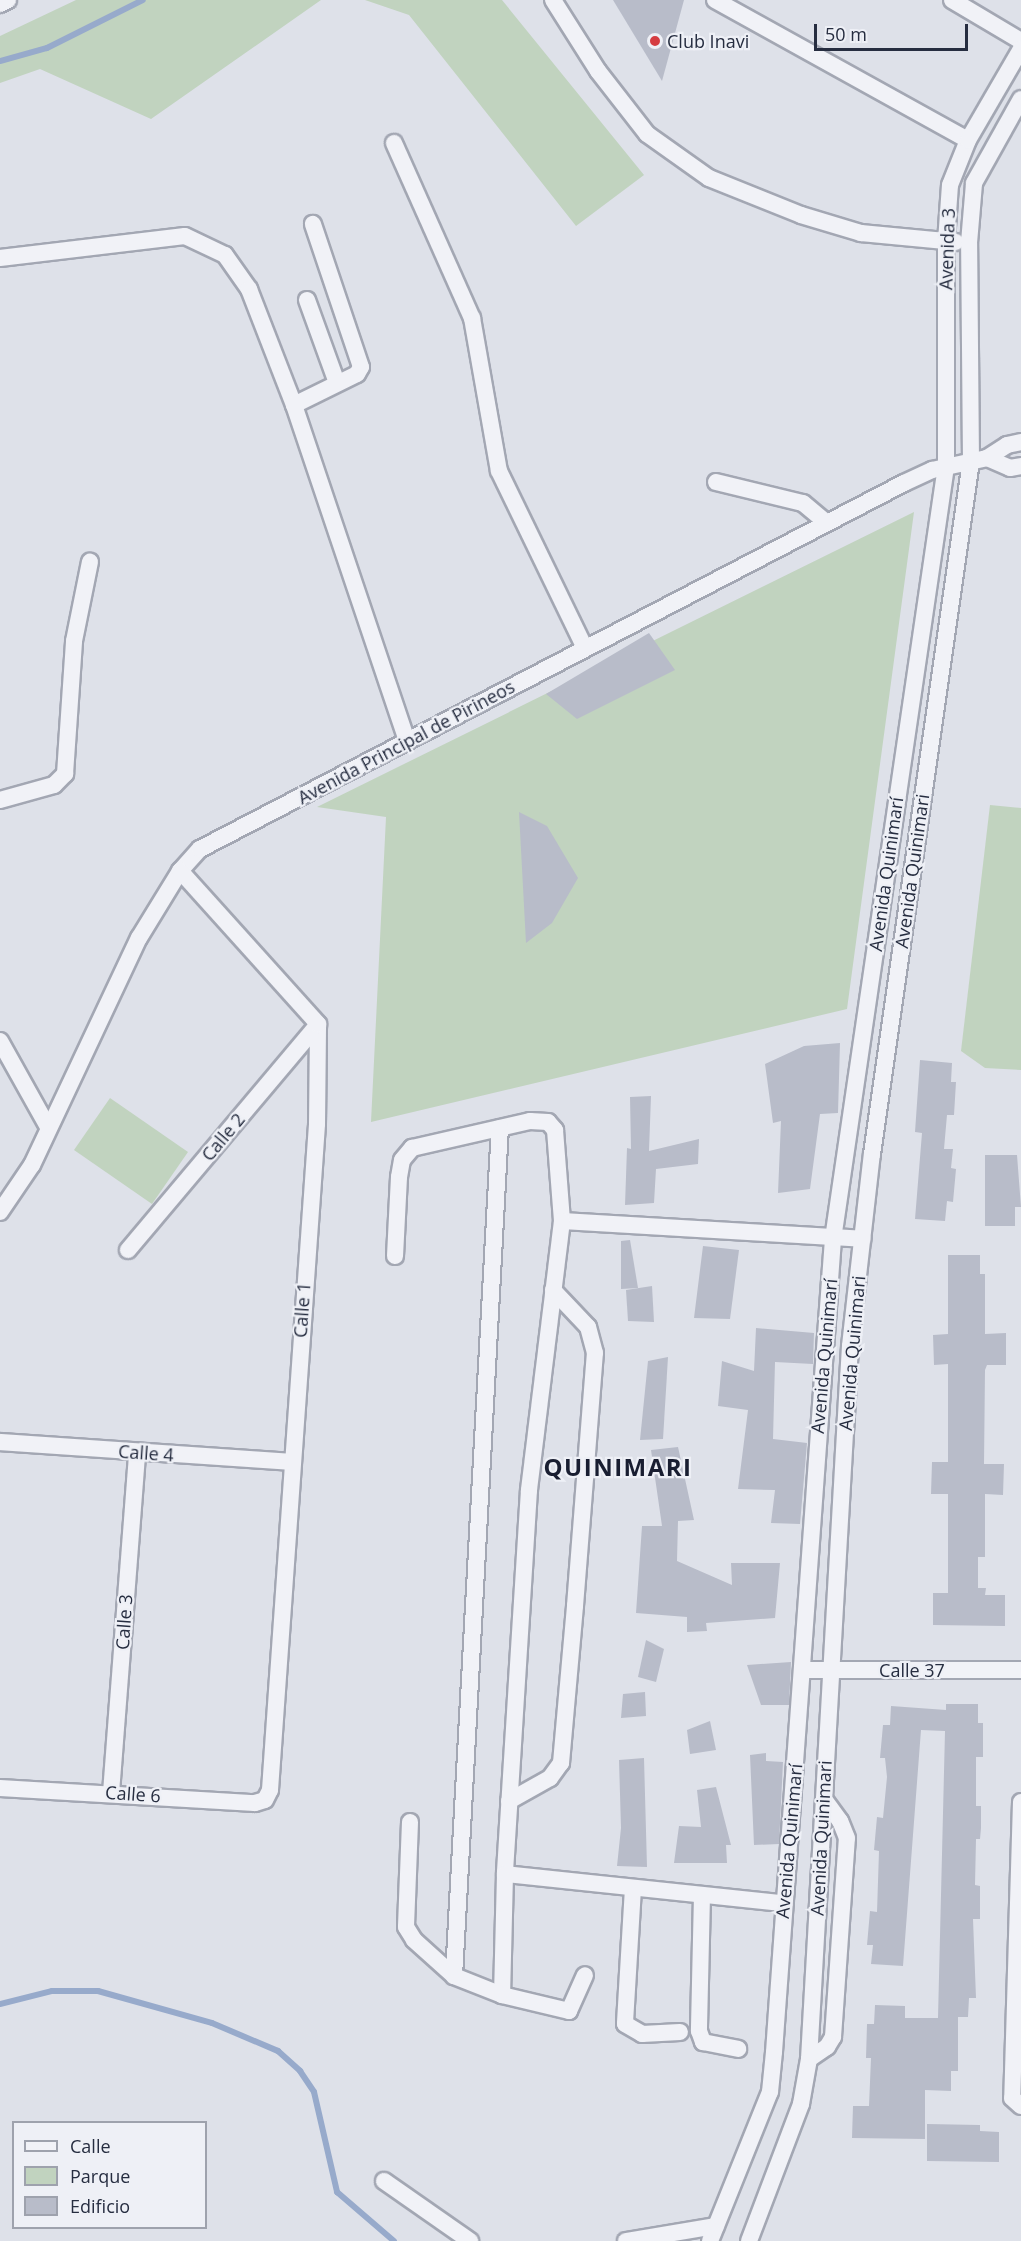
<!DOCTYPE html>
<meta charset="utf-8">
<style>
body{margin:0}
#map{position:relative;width:1021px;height:2241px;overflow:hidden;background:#dee1e9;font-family:"Open Sans",sans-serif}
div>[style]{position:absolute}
.green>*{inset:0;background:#c1d3bf}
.stream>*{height:6px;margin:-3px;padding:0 3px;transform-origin:3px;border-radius:3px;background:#97aacb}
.building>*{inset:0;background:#b8bcc9}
.roads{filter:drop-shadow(2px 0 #a3a7b3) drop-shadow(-2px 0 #a3a7b3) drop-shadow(0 2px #a3a7b3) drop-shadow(0 -2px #a3a7b3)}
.street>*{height:16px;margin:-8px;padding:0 8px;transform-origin:8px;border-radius:8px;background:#f1f2f7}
.dots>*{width:16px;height:16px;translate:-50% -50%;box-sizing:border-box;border:3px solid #eef0f6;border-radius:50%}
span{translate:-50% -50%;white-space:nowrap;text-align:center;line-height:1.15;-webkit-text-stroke:4.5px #eef0f6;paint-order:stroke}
.poi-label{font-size:18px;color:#262d40}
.left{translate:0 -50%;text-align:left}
.street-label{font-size:18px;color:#262d40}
.district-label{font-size:24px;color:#191e31;font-weight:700;letter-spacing:1.5px}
.legend{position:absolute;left:12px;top:2121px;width:195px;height:108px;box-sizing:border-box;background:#eef0f6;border:2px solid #9ea2ad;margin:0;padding:8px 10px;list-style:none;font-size:18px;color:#262d40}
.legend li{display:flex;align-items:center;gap:12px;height:30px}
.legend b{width:30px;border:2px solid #9ea2ad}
.scale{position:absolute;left:814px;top:24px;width:154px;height:27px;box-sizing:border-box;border:3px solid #262d40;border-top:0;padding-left:8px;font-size:18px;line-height:21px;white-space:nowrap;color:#262d40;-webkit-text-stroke:4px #eef0f6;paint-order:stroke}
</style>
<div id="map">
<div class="green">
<div style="clip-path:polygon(76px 0,321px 0,151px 119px,40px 69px,0 83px,0 36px)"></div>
<div style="clip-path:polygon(365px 0,502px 0,644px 175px,576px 226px,409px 15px)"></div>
<div style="clip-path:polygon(914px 512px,847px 1009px,371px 1122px,386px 817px,317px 807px)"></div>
<div style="clip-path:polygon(990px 805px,1021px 808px,1021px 1070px,985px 1068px,961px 1051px)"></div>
<div style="clip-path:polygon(110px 1098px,188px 1152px,152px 1204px,74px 1150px)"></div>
</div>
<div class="stream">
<div style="left:0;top:61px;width:49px;rotate:-15.5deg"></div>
<div style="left:47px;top:48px;width:107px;rotate:-26.6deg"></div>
<div style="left:0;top:2004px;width:54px;rotate:-14deg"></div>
<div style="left:52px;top:1991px;width:46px"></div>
<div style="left:98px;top:1991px;width:118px;rotate:15.7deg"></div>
<div style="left:212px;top:2023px;width:72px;rotate:23deg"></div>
<div style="left:278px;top:2051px;width:30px;rotate:42deg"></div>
<div style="left:300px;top:2071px;width:25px;rotate:56deg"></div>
<div style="left:314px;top:2092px;width:103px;rotate:77deg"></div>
<div style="left:337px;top:2192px;width:75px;rotate:40.7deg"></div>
</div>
<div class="building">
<div style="clip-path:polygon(613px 0,684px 0,662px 81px)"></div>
<div style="clip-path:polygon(649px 633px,675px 670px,577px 719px,546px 694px)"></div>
<div style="clip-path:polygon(519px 812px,547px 826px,578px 878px,552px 923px,526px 943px)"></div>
<div style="clip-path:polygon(840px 1043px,838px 1113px,820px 1114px,810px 1189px,778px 1193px,781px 1121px,773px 1123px,765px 1064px,804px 1046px)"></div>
<div style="clip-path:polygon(920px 1060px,952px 1063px,951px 1082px,956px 1082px,954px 1115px,947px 1115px,944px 1149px,953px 1149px,951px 1168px,956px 1169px,953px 1202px,947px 1201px,945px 1221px,915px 1219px,922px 1133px,915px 1132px)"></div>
<div style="clip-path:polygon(651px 1096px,649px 1151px,699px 1139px,698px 1164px,656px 1169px,654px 1203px,625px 1205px,627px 1148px,631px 1149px,630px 1097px)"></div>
<div style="clip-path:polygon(985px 1155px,1017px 1155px,1021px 1207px,1015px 1207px,1015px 1226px,985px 1226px)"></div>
<div style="clip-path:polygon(630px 1240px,638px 1288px,621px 1289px,621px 1241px)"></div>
<div style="clip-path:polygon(703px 1246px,739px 1250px,730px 1319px,694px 1318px)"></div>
<div style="clip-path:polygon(948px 1255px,980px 1255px,980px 1274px,985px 1274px,985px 1334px,1006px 1333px,1006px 1365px,987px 1365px,985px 1370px,984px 1464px,1004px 1464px,1003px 1495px,985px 1494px,985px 1557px,978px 1557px,978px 1588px,986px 1588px,985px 1595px,1005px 1595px,1005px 1626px,933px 1625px,933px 1593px,948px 1593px,948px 1494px,931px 1494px,932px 1462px,948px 1462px,948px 1364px,934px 1365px,933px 1335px,948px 1334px)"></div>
<div style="clip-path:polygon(652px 1286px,654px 1322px,628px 1321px,626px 1290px)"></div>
<div style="clip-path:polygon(756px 1328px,814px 1333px,813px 1364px,775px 1362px,773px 1439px,807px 1443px,800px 1524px,771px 1523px,775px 1490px,738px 1489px,748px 1410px,718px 1406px,722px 1361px,754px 1371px)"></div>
<div style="clip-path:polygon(668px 1357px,663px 1439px,640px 1440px,648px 1361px)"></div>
<div style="clip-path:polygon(678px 1447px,694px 1520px,678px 1521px,677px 1561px,732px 1585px,731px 1563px,780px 1563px,775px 1618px,706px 1623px,707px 1631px,687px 1632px,687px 1617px,636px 1613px,642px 1526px,662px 1526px,651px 1450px)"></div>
<div style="clip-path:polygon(646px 1640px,664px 1649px,656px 1682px,638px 1677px)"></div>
<div style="clip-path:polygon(791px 1662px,789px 1705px,761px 1705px,747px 1665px)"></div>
<div style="clip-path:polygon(645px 1692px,646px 1716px,621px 1718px,623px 1694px)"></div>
<div style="clip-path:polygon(946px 1704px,978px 1704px,978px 1723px,983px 1723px,983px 1757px,976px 1757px,976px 1806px,981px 1806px,981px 1828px,980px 1839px,976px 1839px,975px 1885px,980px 1886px,980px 1919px,973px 1919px,976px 1998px,969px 1998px,968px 2017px,958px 2017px,958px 2071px,951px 2071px,951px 2091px,925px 2090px,925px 2139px,852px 2138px,853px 2106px,869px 2106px,871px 2058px,866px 2058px,867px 2024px,874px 2024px,875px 2005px,905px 2006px,905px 2018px,938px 2018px,945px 1731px,921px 1730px,903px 1966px,871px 1964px,873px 1945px,867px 1945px,870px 1911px,877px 1912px,879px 1851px,874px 1850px,877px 1817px,883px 1818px,887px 1777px,885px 1758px,880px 1758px,883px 1725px,890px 1725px,891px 1706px,946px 1710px)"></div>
<div style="clip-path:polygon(710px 1721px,716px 1750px,690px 1754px,687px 1730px)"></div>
<div style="clip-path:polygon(766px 1753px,766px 1761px,783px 1762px,779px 1844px,754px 1845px,750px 1755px)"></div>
<div style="clip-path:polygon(644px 1758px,647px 1867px,617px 1866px,621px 1828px,619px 1760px)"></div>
<div style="clip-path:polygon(716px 1787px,731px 1845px,726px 1845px,727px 1863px,674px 1863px,679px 1826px,701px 1827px,697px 1790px)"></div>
<div style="clip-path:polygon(927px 2124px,980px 2125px,980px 2131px,999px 2132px,999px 2162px,927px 2161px)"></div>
</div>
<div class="roads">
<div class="street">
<div style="left:553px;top:0;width:84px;rotate:57.6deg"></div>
<div style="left:598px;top:71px;width:80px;rotate:52.1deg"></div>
<div style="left:647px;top:134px;width:76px;rotate:35.4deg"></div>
<div style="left:709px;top:178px;width:99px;rotate:21.9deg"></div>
<div style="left:801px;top:215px;width:63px;rotate:16.7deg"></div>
<div style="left:861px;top:233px;width:95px;rotate:5.4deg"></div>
<div style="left:715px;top:0;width:289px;rotate:29deg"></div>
<div style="left:952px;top:0;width:80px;rotate:30.7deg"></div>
<div style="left:0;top:4px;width:9px;rotate:-27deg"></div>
<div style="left:394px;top:143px;width:192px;rotate:66deg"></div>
<div style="left:472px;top:318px;width:155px;rotate:80deg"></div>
<div style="left:499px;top:471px;width:197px;rotate:64.1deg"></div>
<div style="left:0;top:258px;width:186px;rotate:-6.8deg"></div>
<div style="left:185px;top:236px;width:44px;rotate:25.4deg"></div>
<div style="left:225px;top:255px;width:42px;rotate:54.8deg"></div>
<div style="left:249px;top:289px;width:124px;rotate:68.8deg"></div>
<div style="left:294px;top:405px;width:354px;rotate:71.4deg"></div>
<div style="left:307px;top:300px;width:88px;rotate:70.1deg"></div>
<div style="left:294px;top:405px;width:70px;rotate:-26.2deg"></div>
<div style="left:357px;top:374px;width:8px;rotate:-60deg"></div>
<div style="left:361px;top:367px;width:151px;rotate:-108.6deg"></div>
<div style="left:987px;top:458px;width:25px;rotate:23deg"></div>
<div style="left:1010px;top:468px;width:11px;rotate:-10deg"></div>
<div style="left:716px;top:482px;width:89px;rotate:13.6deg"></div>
<div style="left:803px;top:503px;width:31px;rotate:40deg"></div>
<div style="left:0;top:800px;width:56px;rotate:-15.5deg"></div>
<div style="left:54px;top:785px;width:16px;rotate:-45deg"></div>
<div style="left:65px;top:774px;width:133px;rotate:-86.1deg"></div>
<div style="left:74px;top:641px;width:81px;rotate:-78.6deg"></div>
<div style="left:0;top:1041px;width:98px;rotate:60.8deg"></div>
<div style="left:0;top:1212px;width:57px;rotate:-55.8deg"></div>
<div style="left:32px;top:1165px;width:251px;rotate:-64.8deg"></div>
<div style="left:139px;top:938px;width:79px;rotate:-58.5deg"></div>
<div style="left:180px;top:871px;width:30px;rotate:-48deg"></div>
<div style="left:200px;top:849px;width:793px;rotate:-27.47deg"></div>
<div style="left:904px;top:483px;width:31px;rotate:-25deg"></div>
<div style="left:932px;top:470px;width:56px;rotate:-12.3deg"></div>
<div style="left:987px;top:458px;width:24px;rotate:-33deg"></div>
<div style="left:1007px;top:445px;width:14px;rotate:-12deg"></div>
<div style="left:562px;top:1221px;width:301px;rotate:3.4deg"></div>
<div style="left:128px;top:1250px;width:295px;rotate:-49.9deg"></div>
<div style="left:395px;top:1256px;width:79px;rotate:-87.1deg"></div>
<div style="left:399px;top:1177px;width:17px;rotate:-80deg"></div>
<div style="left:402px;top:1160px;width:16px;rotate:-50deg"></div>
<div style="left:412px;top:1148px;width:121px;rotate:-12.9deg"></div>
<div style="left:530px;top:1121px;width:18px;rotate:3deg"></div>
<div style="left:548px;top:1122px;width:11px;rotate:49deg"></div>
<div style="left:555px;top:1130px;width:91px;rotate:85.6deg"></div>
<div style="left:562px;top:1221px;width:271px;rotate:97deg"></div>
<div style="left:529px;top:1490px;width:385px;rotate:93.6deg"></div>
<div style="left:505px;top:1874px;width:121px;rotate:91.4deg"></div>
<div style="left:0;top:1442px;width:293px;rotate:3.9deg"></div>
<div style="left:803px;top:1670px;width:218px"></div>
<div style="left:0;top:1788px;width:255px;rotate:3.4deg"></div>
<div style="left:255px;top:1803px;width:10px;rotate:-17deg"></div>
<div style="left:265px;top:1800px;width:11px;rotate:-63deg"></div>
<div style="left:270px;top:1790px;width:668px;rotate:-85.96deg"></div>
<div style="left:317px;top:1124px;width:100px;rotate:-89.4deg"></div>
<div style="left:318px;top:1024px;width:206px;rotate:-132deg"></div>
<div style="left:111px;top:1793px;width:342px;rotate:-85.6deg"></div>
<div style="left:509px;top:1801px;width:47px;rotate:-29.3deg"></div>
<div style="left:550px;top:1778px;width:19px;rotate:-54deg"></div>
<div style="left:561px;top:1763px;width:158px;rotate:-84.9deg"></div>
<div style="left:575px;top:1606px;width:254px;rotate:-85.5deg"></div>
<div style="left:595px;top:1353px;width:27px;rotate:-105deg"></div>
<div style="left:588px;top:1327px;width:51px;rotate:-133.4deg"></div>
<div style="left:1021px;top:1802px;width:296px;rotate:91.7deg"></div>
<div style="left:1012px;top:2098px;width:12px;rotate:42deg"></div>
<div style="left:410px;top:1822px;width:105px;rotate:92.2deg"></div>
<div style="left:406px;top:1927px;width:15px;rotate:58deg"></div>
<div style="left:414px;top:1940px;width:54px;rotate:42deg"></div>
<div style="left:454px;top:1976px;width:52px;rotate:21.6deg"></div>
<div style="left:502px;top:1995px;width:69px;rotate:13.4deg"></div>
<div style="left:569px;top:2011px;width:39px;rotate:-66deg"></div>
<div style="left:505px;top:1874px;width:280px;rotate:6deg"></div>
<div style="left:633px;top:1888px;width:136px;rotate:93.4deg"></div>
<div style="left:625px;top:2024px;width:20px;rotate:30deg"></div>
<div style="left:642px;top:2034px;width:38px;rotate:-3deg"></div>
<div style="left:702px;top:1895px;width:136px;rotate:91.3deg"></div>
<div style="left:699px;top:2031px;width:12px;rotate:70deg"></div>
<div style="left:703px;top:2042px;width:36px;rotate:11deg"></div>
<div style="left:454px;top:1976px;width:849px;rotate:-86.9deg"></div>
<div style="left:809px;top:2059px;width:22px;rotate:-34deg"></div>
<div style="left:827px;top:2047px;width:12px;rotate:-59deg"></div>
<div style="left:833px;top:2037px;width:199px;rotate:-86deg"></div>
<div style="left:847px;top:1838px;width:18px;rotate:-112deg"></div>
<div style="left:840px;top:1821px;width:27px;rotate:-126deg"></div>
<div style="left:384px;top:2181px;width:105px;rotate:34.9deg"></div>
<div style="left:626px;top:2241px;width:91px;rotate:-9.5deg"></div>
<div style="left:710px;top:2241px;width:161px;rotate:-68.1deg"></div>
<div style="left:770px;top:2092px;width:40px;rotate:-84.3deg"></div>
<div style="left:774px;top:2052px;width:815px;rotate:-85.85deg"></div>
<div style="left:833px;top:1239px;width:781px;rotate:-81.68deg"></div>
<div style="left:946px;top:466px;width:224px;rotate:-90deg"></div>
<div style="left:946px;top:242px;width:57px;rotate:-86deg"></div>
<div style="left:950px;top:185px;width:48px;rotate:-68.2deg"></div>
<div style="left:968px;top:140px;width:105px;rotate:-59.8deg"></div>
<div style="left:749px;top:2241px;width:147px;rotate:-69.2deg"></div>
<div style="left:801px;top:2104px;width:46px;rotate:-79.9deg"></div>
<div style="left:809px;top:2059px;width:714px;rotate:-86.71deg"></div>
<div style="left:850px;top:1346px;width:193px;rotate:-83.5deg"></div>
<div style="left:872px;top:1154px;width:700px;rotate:-81.87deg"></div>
<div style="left:971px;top:461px;width:218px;rotate:-90.5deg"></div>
<div style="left:969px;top:243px;width:60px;rotate:-85.2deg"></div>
<div style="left:974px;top:183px;width:96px;rotate:-60.8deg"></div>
</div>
</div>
<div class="dots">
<div style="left:655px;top:41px;background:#d53c41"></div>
</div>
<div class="poi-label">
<span class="left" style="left:667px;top:41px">Club Inavi</span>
</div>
<div class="street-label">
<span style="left:947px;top:249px;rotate:-88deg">Avenida 3</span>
<span style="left:406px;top:742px;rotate:-28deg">Avenida Principal de Pirineos</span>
<span style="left:912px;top:871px;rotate:-82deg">Avenida Quinimari</span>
<span style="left:886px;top:874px;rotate:-82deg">Avenida Quinimarí</span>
<span style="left:223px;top:1137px;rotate:-50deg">Calle 2</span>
<span style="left:302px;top:1310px;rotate:-86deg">Calle 1</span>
<span style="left:852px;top:1353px;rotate:-85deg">Avenida Quinimari</span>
<span style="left:824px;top:1356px;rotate:-85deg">Avenida Quinimarí</span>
<span style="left:146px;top:1453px;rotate:4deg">Calle 4</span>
<span style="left:124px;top:1622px;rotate:-86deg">Calle 3</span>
<span style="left:912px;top:1670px">Calle 37</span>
<span style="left:133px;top:1794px;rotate:4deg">Calle 6</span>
<span style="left:821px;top:1838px;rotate:-87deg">Avenida Quinimari</span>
<span style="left:789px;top:1841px;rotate:-85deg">Avenida Quinimarí</span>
</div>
<div class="district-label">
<span style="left:618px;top:1467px">QUINIMARI</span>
</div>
<ul class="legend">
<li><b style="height:8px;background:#f1f2f7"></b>Calle</li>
<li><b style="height:16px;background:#c1d3bf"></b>Parque</li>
<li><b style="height:16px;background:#b8bcc9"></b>Edificio</li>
</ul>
<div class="scale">50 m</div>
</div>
